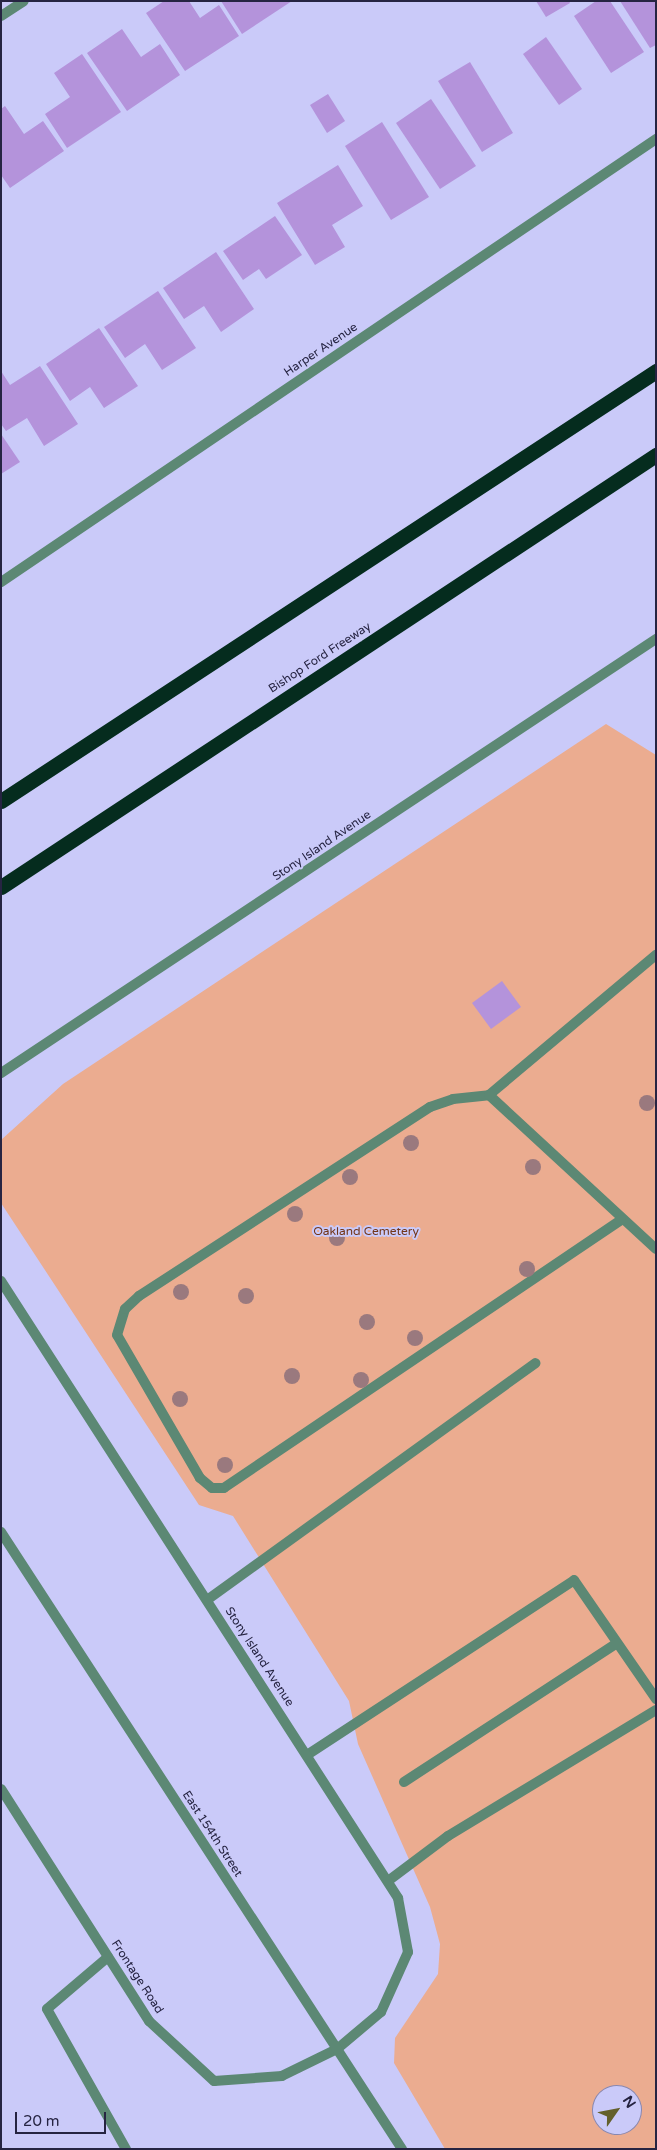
<!DOCTYPE html>
<style>
body{margin:0}
#map{position:relative;width:657px;height:2150px;overflow:hidden;background:#cacaf9;font-family:"Varela Round",sans-serif}
div>[style]{position:absolute}
.green>*{inset:0;background:#ebac90}
.building>*{inset:0;background:#b493db}
.service>*{height:10px;margin:-5px;padding:0 5px;transform-origin:5px;border-radius:5px;background:#5c8874}
.minor>*{height:10px;margin:-5px;padding:0 5px;transform-origin:5px;border-radius:5px;background:#5c8874}
.tertiary>*{height:10px;margin:-5px;padding:0 5px;transform-origin:5px;border-radius:5px;background:#5c8874}
.motorway>*{height:15px;margin:-7.5px;padding:0 7.5px;transform-origin:7.5px;border-radius:7.5px;background:#052c1e}
.trees>*{width:16px;height:16px;margin:-8px;border-radius:50%;background:#9a797e}
span{translate:-50% -50%;white-space:nowrap;text-align:center;line-height:1.15;-webkit-text-stroke:4px #cacaf9;paint-order:stroke}
.street-label{font-size:12px;color:#262442}
.park-label{font-size:12px;color:#723619}
.frame{position:absolute;inset:0;border:2px solid #262442;pointer-events:none}
.north{position:absolute;left:592px;top:2085px;width:50px;height:50px;box-sizing:border-box;background:#cacaf9;border:1px solid #8888b0;border-radius:50%;rotate:57deg;font-size:14px;font-weight:700;line-height:20px;text-align:center;color:#262442}
.north::after{content:'';display:block;margin:auto;width:18px;height:22px;background:#64602c;clip-path:polygon(50% 0,100% 100%,50% 72%,0 100%)}
.scale{position:absolute;left:15px;top:2112px;width:91px;height:22px;box-sizing:border-box;border:2px solid #262442;border-top:0;padding-left:6px;font-size:15px;line-height:18px;white-space:nowrap;color:#262442;-webkit-text-stroke:4px #cacaf9;paint-order:stroke}
</style>
<div id="map">
<div class="green">
<div style="clip-path:polygon(evenodd,606px 724px,656px 755px,656px 2149px,445px 2149px,394px 2063px,395px 2038px,438px 1974px,440px 1944px,430px 1907px,358px 1744px,349px 1701px,233px 1516px,199px 1505px,1px 1203px,1px 1140px,63px 1084px,606px 724px,602px 2095px,632px 2095px,632px 2125px,602px 2125px,602px 2095px)"></div>
</div>
<div class="building">
<div style="clip-path:polygon(164px 1px,189px 1px,200px 18px,219px 5px,239px 36px,185px 71px,146px 13px)"></div>
<div style="clip-path:polygon(221px 1px,292px 1px,242px 34px)"></div>
<div style="clip-path:polygon(536px 1px,569px 1px,570px 3px,546px 17px)"></div>
<div style="clip-path:polygon(596px 1px,610px 1px,644px 52px,611px 73px,574px 16px)"></div>
<div style="clip-path:polygon(620px 1px,656px 1px,656px 45px,650px 48px)"></div>
<div style="clip-path:polygon(122px 29px,141px 57px,160px 44px,180px 75px,127px 111px,87px 53px)"></div>
<div style="clip-path:polygon(546px 37px,582px 89px,559px 105px,523px 54px)"></div>
<div style="clip-path:polygon(82px 54px,121px 112px,67px 148px,45px 114px,70px 97px,54px 73px)"></div>
<div style="clip-path:polygon(470px 62px,513px 133px,482px 152px,438px 81px)"></div>
<div style="clip-path:polygon(328px 94px,345px 121px,327px 133px,310px 105px)"></div>
<div style="clip-path:polygon(431px 99px,476px 166px,440px 189px,396px 123px)"></div>
<div style="clip-path:polygon(5px 106px,24px 134px,43px 121px,64px 151px,10px 188px,1px 175px,1px 109px)"></div>
<div style="clip-path:polygon(382px 122px,429px 197px,391px 220px,345px 146px)"></div>
<div style="clip-path:polygon(338px 165px,363px 206px,332px 225px,345px 247px,315px 265px,277px 203px)"></div>
<div style="clip-path:polygon(275px 216px,302px 255px,266px 279px,259px 269px,243px 280px,223px 251px)"></div>
<div style="clip-path:polygon(216px 252px,254px 309px,221px 332px,204px 306px,184px 319px,163px 288px)"></div>
<div style="clip-path:polygon(158px 291px,196px 348px,162px 370px,145px 344px,125px 358px,104px 327px)"></div>
<div style="clip-path:polygon(99px 328px,138px 386px,104px 408px,90px 387px,70px 401px,46px 364px)"></div>
<div style="clip-path:polygon(40px 366px,78px 424px,44px 446px,27px 418px,6px 431px,1px 424px,1px 371px,10px 385px)"></div>
<div style="clip-path:polygon(1px 434px,20px 462px,1px 474px)"></div>
<div style="clip-path:polygon(502px 981px,521px 1007px,491px 1029px,472px 1003px)"></div>
</div>
<div class="service">
<div style="left:489px;top:1095px;width:227px;rotate:42.7deg"></div>
<div style="left:621px;top:1220px;width:479px;rotate:146deg"></div>
<div style="left:224px;top:1488px;width:12px;rotate:180deg"></div>
<div style="left:212px;top:1488px;width:16px;rotate:-140deg"></div>
<div style="left:200px;top:1478px;width:165px;rotate:-120.1deg"></div>
<div style="left:117px;top:1335px;width:27px;rotate:-73deg"></div>
<div style="left:125px;top:1309px;width:19px;rotate:-43deg"></div>
<div style="left:139px;top:1296px;width:347px;rotate:-33deg"></div>
<div style="left:430px;top:1107px;width:24px;rotate:-19deg"></div>
<div style="left:453px;top:1099px;width:36px;rotate:-6deg"></div>
<div style="left:489px;top:1095px;width:218px;rotate:-40deg"></div>
<div style="left:207px;top:1600px;width:405px;rotate:-35.8deg"></div>
<div style="left:307px;top:1755px;width:319px;rotate:-33.2deg"></div>
<div style="left:574px;top:1580px;width:145px;rotate:55.4deg"></div>
<div style="left:404px;top:1782px;width:254px;rotate:-33.1deg"></div>
<div style="left:388px;top:1881px;width:75px;rotate:-36.9deg"></div>
<div style="left:448px;top:1836px;width:243px;rotate:-31.2deg"></div>
<div style="left:108px;top:1957px;width:80px;rotate:139.6deg"></div>
<div style="left:47px;top:2009px;width:161px;rotate:60.6deg"></div>
</div>
<div class="minor">
<div style="left:1px;top:16px;width:27px;rotate:-33deg"></div>
<div style="left:1px;top:582px;width:791px;rotate:-34.07deg"></div>
<div style="left:1px;top:1073px;width:786px;rotate:-33.53deg"></div>
<div style="left:1px;top:1281px;width:734px;rotate:57.24deg"></div>
<div style="left:398px;top:1898px;width:55px;rotate:79.5deg"></div>
<div style="left:408px;top:1952px;width:66px;rotate:114.2deg"></div>
<div style="left:381px;top:2012px;width:57px;rotate:139.9deg"></div>
<div style="left:337px;top:2049px;width:61px;rotate:153.9deg"></div>
<div style="left:282px;top:2076px;width:68px;rotate:175.8deg"></div>
<div style="left:214px;top:2081px;width:88px;rotate:-137.3deg"></div>
<div style="left:149px;top:2021px;width:275px;rotate:-122.5deg"></div>
</div>
<div class="tertiary">
<div style="left:1px;top:1532px;width:736px;rotate:56.98deg"></div>
</div>
<div class="motorway">
<div style="left:1px;top:801px;width:784px;rotate:-33.28deg"></div>
<div style="left:1px;top:887px;width:785px;rotate:-33.41deg"></div>
</div>
<div class="trees">
<div style="left:647px;top:1103px"></div>
<div style="left:411px;top:1143px"></div>
<div style="left:533px;top:1167px"></div>
<div style="left:350px;top:1177px"></div>
<div style="left:295px;top:1214px"></div>
<div style="left:337px;top:1238px"></div>
<div style="left:527px;top:1269px"></div>
<div style="left:181px;top:1292px"></div>
<div style="left:246px;top:1296px"></div>
<div style="left:367px;top:1322px"></div>
<div style="left:415px;top:1338px"></div>
<div style="left:292px;top:1376px"></div>
<div style="left:361px;top:1380px"></div>
<div style="left:180px;top:1399px"></div>
<div style="left:225px;top:1465px"></div>
</div>
<div class="street-label">
<span style="left:321px;top:350px;rotate:-34deg">Harper Avenue</span>
<span style="left:320px;top:658px;rotate:-33deg">Bishop Ford Freeway</span>
<span style="left:322px;top:846px;rotate:-34deg">Stony Island Avenue</span>
<span style="left:259px;top:1657px;rotate:57deg">Stony Island Avenue</span>
<span style="left:212px;top:1834px;rotate:57deg">East 154th Street</span>
<span style="left:137px;top:1977px;rotate:57deg">Frontage Road</span>
</div>
<div class="park-label">
<span style="left:366px;top:1232px">Oakland Cemetery</span>
</div>
<div class="frame"></div>
<div class="north">N</div>
<div class="scale">20 m</div>
</div>
